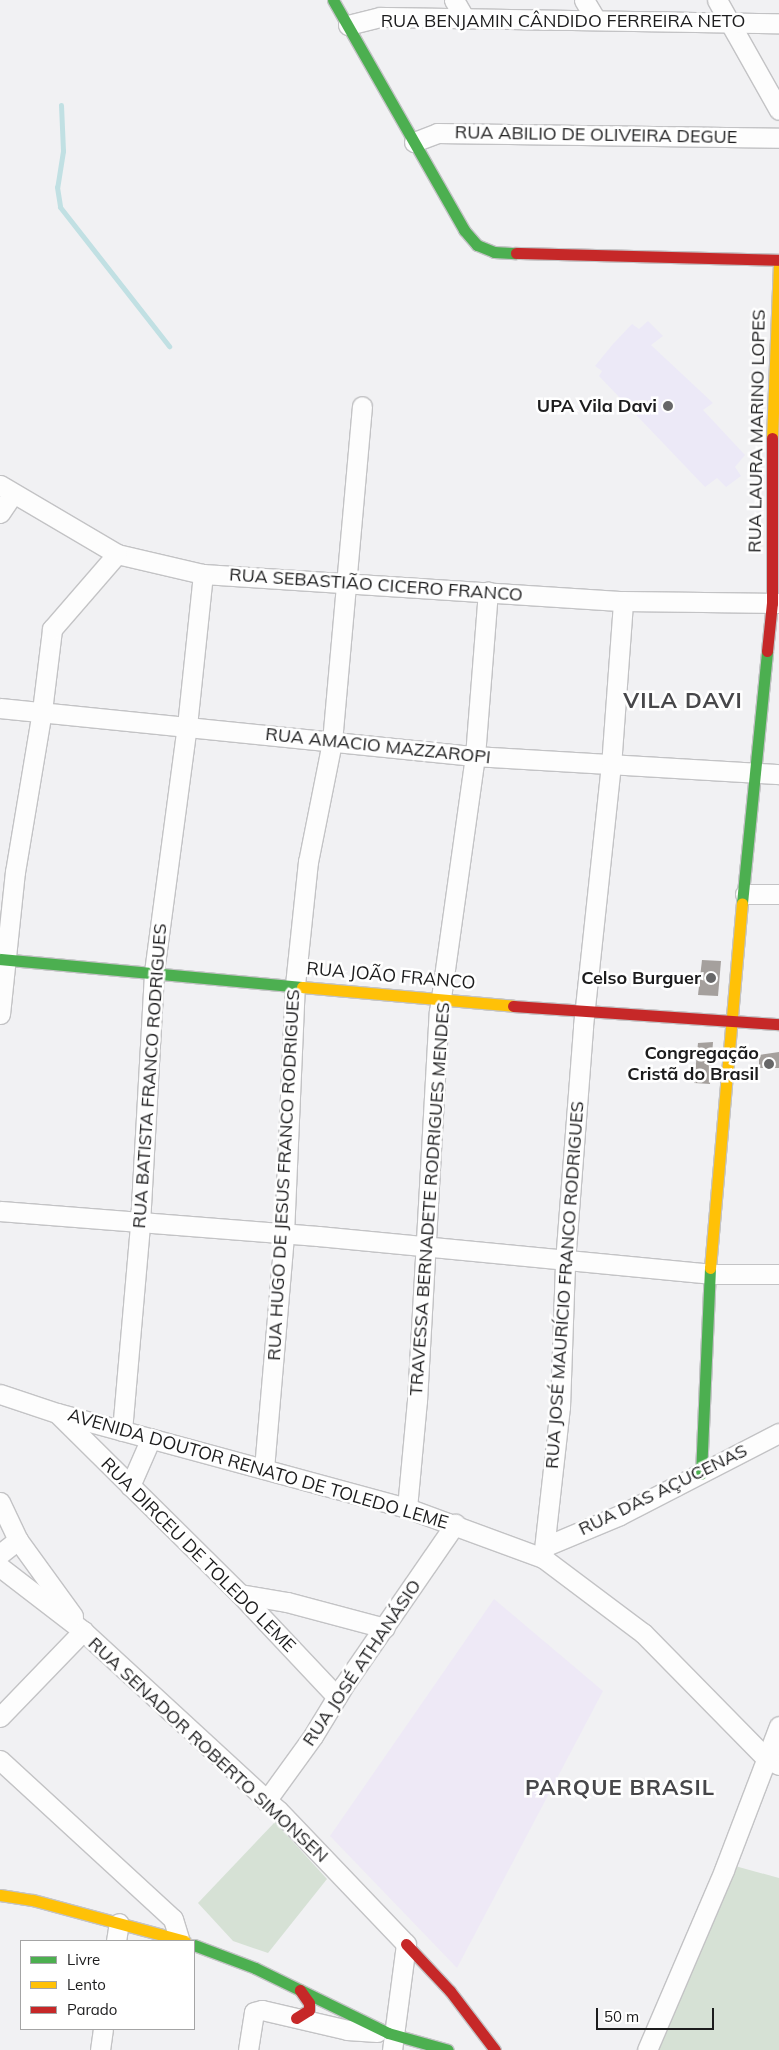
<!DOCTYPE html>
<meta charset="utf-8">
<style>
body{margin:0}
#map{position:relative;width:779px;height:2050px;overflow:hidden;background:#f1f1f3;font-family:Mulish,sans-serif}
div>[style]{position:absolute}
.education>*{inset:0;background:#eee9f6}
.medical>*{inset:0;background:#ece9f7}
.green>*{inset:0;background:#d6e1d5}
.stream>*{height:5px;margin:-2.5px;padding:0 2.5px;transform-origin:2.5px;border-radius:2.5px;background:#c1e0e3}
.building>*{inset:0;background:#a5a09d}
.roads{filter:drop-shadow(1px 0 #c3c3c5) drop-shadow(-1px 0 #c3c3c5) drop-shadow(0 1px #c3c3c5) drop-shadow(0 -1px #c3c3c5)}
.street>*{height:19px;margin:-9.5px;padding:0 9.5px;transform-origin:9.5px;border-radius:9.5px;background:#fdfdfd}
.fast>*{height:11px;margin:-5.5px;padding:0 5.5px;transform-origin:5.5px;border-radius:5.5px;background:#4caf50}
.slow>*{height:11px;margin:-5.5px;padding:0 5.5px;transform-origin:5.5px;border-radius:5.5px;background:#ffc107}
.jam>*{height:11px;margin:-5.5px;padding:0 5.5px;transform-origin:5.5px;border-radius:5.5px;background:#c62828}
.dots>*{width:14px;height:14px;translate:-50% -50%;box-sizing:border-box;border:2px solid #fff;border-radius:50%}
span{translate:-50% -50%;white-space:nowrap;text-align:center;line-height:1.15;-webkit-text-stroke:5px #fff;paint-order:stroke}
.street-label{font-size:18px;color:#1c1c1d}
.poi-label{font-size:18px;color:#1c1c1d;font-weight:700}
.right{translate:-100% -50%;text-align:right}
.district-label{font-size:22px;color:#47474a;font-weight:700;letter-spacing:1px}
.legend{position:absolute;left:20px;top:1940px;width:175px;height:90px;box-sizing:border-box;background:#fff;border:1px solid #a4a4a5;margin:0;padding:6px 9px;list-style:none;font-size:15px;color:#1c1c1d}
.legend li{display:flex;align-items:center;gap:10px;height:25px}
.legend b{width:25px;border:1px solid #a4a4a5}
.scale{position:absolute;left:596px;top:2008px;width:118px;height:22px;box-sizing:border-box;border:2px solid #1c1c1d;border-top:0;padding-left:6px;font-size:15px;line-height:18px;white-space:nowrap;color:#1c1c1d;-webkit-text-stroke:4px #fff;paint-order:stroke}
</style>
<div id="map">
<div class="education">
<div style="clip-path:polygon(494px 1599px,603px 1691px,457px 1968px,330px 1836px)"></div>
</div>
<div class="medical">
<div style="clip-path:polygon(648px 321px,663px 336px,651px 345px,713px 403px,703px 410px,745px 455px,735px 467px,741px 476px,726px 487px,717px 478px,705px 487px,599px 376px,602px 371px,595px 366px,613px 344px,632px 324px,639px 329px)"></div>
</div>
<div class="green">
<div style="clip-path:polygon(275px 1822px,327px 1879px,268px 1953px,233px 1941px,198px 1903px)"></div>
<div style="clip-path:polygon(735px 1866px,779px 1878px,779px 2050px,659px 2050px)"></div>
</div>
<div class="stream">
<div style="left:61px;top:105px;width:46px;rotate:87.5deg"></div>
<div style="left:63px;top:151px;width:36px;rotate:99deg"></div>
<div style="left:57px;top:187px;width:20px;rotate:81deg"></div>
<div style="left:60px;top:207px;width:177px;rotate:51.9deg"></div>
</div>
<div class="building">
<div style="clip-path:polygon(702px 960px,721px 961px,718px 996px,698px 995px)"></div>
<div style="clip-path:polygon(713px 1042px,710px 1084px,694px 1083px,698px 1043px)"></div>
<div style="clip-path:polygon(779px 1052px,779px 1068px,759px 1068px,759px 1055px)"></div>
</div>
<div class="roads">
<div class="street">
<div style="left:454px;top:0;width:22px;rotate:60deg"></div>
<div style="left:584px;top:0;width:23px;rotate:59deg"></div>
<div style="left:717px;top:0;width:126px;rotate:60.6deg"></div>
<div style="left:348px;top:25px;width:33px;rotate:-14deg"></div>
<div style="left:380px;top:17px;width:399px;rotate:0.9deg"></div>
<div style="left:414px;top:142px;width:25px;rotate:-21deg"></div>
<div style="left:437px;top:133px;width:342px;rotate:0.8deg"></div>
<div style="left:0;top:485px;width:136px;rotate:30.5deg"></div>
<div style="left:117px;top:554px;width:88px;rotate:13.1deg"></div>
<div style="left:203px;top:574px;width:421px;rotate:3.7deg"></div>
<div style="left:623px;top:601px;width:156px;rotate:0.7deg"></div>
<div style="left:0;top:513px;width:23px;rotate:-56deg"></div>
<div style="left:0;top:708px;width:477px;rotate:5.8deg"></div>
<div style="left:475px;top:756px;width:305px;rotate:3.4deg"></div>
<div style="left:745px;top:894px;width:34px"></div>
<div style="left:0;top:1014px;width:143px;rotate:-84deg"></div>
<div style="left:15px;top:872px;width:163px;rotate:-80.5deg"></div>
<div style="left:42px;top:711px;width:83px;rotate:-83deg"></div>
<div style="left:52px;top:629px;width:99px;rotate:-49.1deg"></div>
<div style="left:0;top:1211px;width:319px;rotate:4.5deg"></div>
<div style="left:318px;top:1236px;width:394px;rotate:5.5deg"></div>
<div style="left:710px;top:1274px;width:69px"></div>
<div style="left:0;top:1394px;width:60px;rotate:18.4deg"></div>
<div style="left:57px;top:1413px;width:363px;rotate:15.2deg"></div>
<div style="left:407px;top:1508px;width:145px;rotate:20.2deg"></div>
<div style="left:543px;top:1558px;width:125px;rotate:36.9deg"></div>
<div style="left:643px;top:1633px;width:177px;rotate:45.5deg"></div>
<div style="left:767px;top:1759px;width:13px;rotate:27deg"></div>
<div style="left:58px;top:1414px;width:256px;rotate:44.7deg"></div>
<div style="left:240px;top:1594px;width:141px;rotate:46.7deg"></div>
<div style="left:122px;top:1431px;width:208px;rotate:-85deg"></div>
<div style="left:140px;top:1224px;width:252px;rotate:-86.8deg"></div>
<div style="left:154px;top:972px;width:248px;rotate:-82.4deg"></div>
<div style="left:187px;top:726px;width:153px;rotate:-84deg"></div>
<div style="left:264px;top:1469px;width:236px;rotate:-85.1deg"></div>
<div style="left:284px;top:1234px;width:249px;rotate:-87.5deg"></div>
<div style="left:295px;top:985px;width:124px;rotate:-84deg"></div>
<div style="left:308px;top:862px;width:122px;rotate:-78.7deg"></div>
<div style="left:332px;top:742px;width:337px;rotate:-84.9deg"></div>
<div style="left:130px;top:1486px;width:52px;rotate:-66.4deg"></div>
<div style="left:0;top:1502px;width:42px;rotate:64.7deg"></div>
<div style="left:18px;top:1540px;width:94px;rotate:54.1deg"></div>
<div style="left:407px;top:1508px;width:107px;rotate:-84.7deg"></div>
<div style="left:417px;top:1401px;width:390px;rotate:-86.8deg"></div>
<div style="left:439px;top:1012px;width:259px;rotate:-82deg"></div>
<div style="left:475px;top:756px;width:165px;rotate:-85.5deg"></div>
<div style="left:546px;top:1546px;width:80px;rotate:-22.7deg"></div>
<div style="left:620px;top:1515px;width:179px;rotate:-27.3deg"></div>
<div style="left:0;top:1554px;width:23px;rotate:-38deg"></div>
<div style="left:543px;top:1558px;width:152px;rotate:-83.6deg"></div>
<div style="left:560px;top:1407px;width:145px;rotate:-88deg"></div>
<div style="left:565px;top:1262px;width:237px;rotate:-85.6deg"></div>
<div style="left:583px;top:1026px;width:262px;rotate:-83.9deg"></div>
<div style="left:611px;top:766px;width:165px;rotate:-85.8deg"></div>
<div style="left:0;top:1567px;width:105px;rotate:37.6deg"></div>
<div style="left:83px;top:1631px;width:265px;rotate:42.6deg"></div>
<div style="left:278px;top:1810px;width:185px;rotate:46.3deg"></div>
<div style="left:406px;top:1944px;width:107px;rotate:97.5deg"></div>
<div style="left:240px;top:1594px;width:48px;rotate:9.7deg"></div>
<div style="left:287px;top:1602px;width:101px;rotate:14.9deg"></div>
<div style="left:0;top:1717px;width:120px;rotate:-46deg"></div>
<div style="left:0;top:1760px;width:235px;rotate:42.6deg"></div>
<div style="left:173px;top:1919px;width:21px;rotate:73deg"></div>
<div style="left:266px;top:1801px;width:80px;rotate:-54.1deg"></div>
<div style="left:313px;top:1736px;width:60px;rotate:-58.7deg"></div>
<div style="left:344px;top:1685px;width:196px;rotate:-55.4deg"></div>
<div style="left:116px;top:1941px;width:18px;rotate:-81deg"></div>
<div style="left:100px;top:2050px;width:21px;rotate:-82deg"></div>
<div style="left:248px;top:2050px;width:38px;rotate:-81deg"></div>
<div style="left:254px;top:2012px;width:8px;rotate:-14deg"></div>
<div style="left:262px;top:2010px;width:87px;rotate:13.2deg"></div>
<div style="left:347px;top:2030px;width:30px;rotate:4deg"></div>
<div style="left:647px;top:2050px;width:196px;rotate:-66.8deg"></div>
<div style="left:724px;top:1870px;width:154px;rotate:-69.1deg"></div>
</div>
<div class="fast">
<div style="left:333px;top:0;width:265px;rotate:60.3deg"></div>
<div style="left:464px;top:230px;width:20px;rotate:49deg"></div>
<div style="left:477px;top:245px;width:18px;rotate:22deg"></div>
<div style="left:494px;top:252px;width:22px;rotate:3deg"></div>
<div style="left:742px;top:903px;width:253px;rotate:-84.3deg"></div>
<div style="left:0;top:959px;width:303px;rotate:5.3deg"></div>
<div style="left:701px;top:1474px;width:206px;rotate:-87.5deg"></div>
<div style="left:194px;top:1945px;width:65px;rotate:20.7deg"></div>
<div style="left:255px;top:1968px;width:148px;rotate:26deg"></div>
<div style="left:388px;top:2033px;width:62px;rotate:15.8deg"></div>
</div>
<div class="slow">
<div style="left:772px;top:438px;width:178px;rotate:-87.7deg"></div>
<div style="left:302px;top:987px;width:212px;rotate:5.1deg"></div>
<div style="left:710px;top:1268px;width:366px;rotate:-85deg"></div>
<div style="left:0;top:1895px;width:33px;rotate:9deg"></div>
<div style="left:33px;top:1900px;width:157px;rotate:15.1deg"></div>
</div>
<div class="jam">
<div style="left:516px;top:253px;width:263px;rotate:1.5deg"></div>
<div style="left:767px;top:651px;width:48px;rotate:-84.1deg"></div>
<div style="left:772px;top:603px;width:165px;rotate:-90deg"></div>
<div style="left:513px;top:1006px;width:267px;rotate:3.9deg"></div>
<div style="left:406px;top:1944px;width:64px;rotate:46.9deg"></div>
<div style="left:450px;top:1991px;width:74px;rotate:52.7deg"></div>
<div style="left:296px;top:2018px;width:15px;rotate:-32deg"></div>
<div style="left:309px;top:2010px;width:7px;rotate:-90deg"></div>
<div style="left:309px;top:2003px;width:16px;rotate:-125deg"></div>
</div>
</div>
<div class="dots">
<div style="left:668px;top:406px;background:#676768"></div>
<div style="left:711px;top:978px;background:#676768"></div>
<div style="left:769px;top:1064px;background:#676768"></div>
</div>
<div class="street-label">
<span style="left:563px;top:21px">RUA BENJAMIN CÂNDIDO FERREIRA NETO</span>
<span style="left:596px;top:135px;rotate:1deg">RUA ABILIO DE OLIVEIRA DEGUE</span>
<span style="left:757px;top:431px;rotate:-89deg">RUA LAURA MARINO LOPES</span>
<span style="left:376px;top:585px;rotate:4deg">RUA SEBASTIÃO CICERO FRANCO</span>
<span style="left:378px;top:746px;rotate:6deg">RUA AMACIO MAZZAROPI</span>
<span style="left:391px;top:976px;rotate:5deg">RUA JOÃO FRANCO</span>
<span style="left:150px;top:1076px;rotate:-86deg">RUA BATISTA FRANCO RODRIGUES</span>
<span style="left:284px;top:1175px;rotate:-87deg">RUA HUGO DE JESUS FRANCO RODRIGUES</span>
<span style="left:430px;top:1199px;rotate:-86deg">TRAVESSA BERNADETE RODRIGUES MENDES</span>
<span style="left:565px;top:1285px;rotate:-86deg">RUA JOSÉ MAURÍCIO FRANCO RODRIGUES</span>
<span style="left:258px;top:1469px;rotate:16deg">AVENIDA DOUTOR RENATO DE TOLEDO LEME</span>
<span style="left:663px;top:1490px;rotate:-26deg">RUA DAS AÇUCENAS</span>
<span style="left:198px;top:1555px;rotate:45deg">RUA DIRCEU DE TOLEDO LEME</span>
<span style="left:362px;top:1663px;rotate:-56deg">RUA JOSÉ ATHANÁSIO</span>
<span style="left:208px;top:1750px;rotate:43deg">RUA SENADOR ROBERTO SIMONSEN</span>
</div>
<div class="poi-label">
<span class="right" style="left:657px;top:406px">UPA Vila Davi</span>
<span class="right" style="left:701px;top:978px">Celso Burguer</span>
<span class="right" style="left:759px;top:1064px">Congregação<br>Cristã do Brasil</span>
</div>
<div class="district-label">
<span style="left:683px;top:701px">VILA DAVI</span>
<span style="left:620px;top:1788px">PARQUE BRASIL</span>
</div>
<ul class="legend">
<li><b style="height:6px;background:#4caf50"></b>Livre</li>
<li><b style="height:6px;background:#ffc107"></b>Lento</li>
<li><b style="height:6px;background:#c62828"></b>Parado</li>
</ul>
<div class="scale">50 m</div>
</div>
